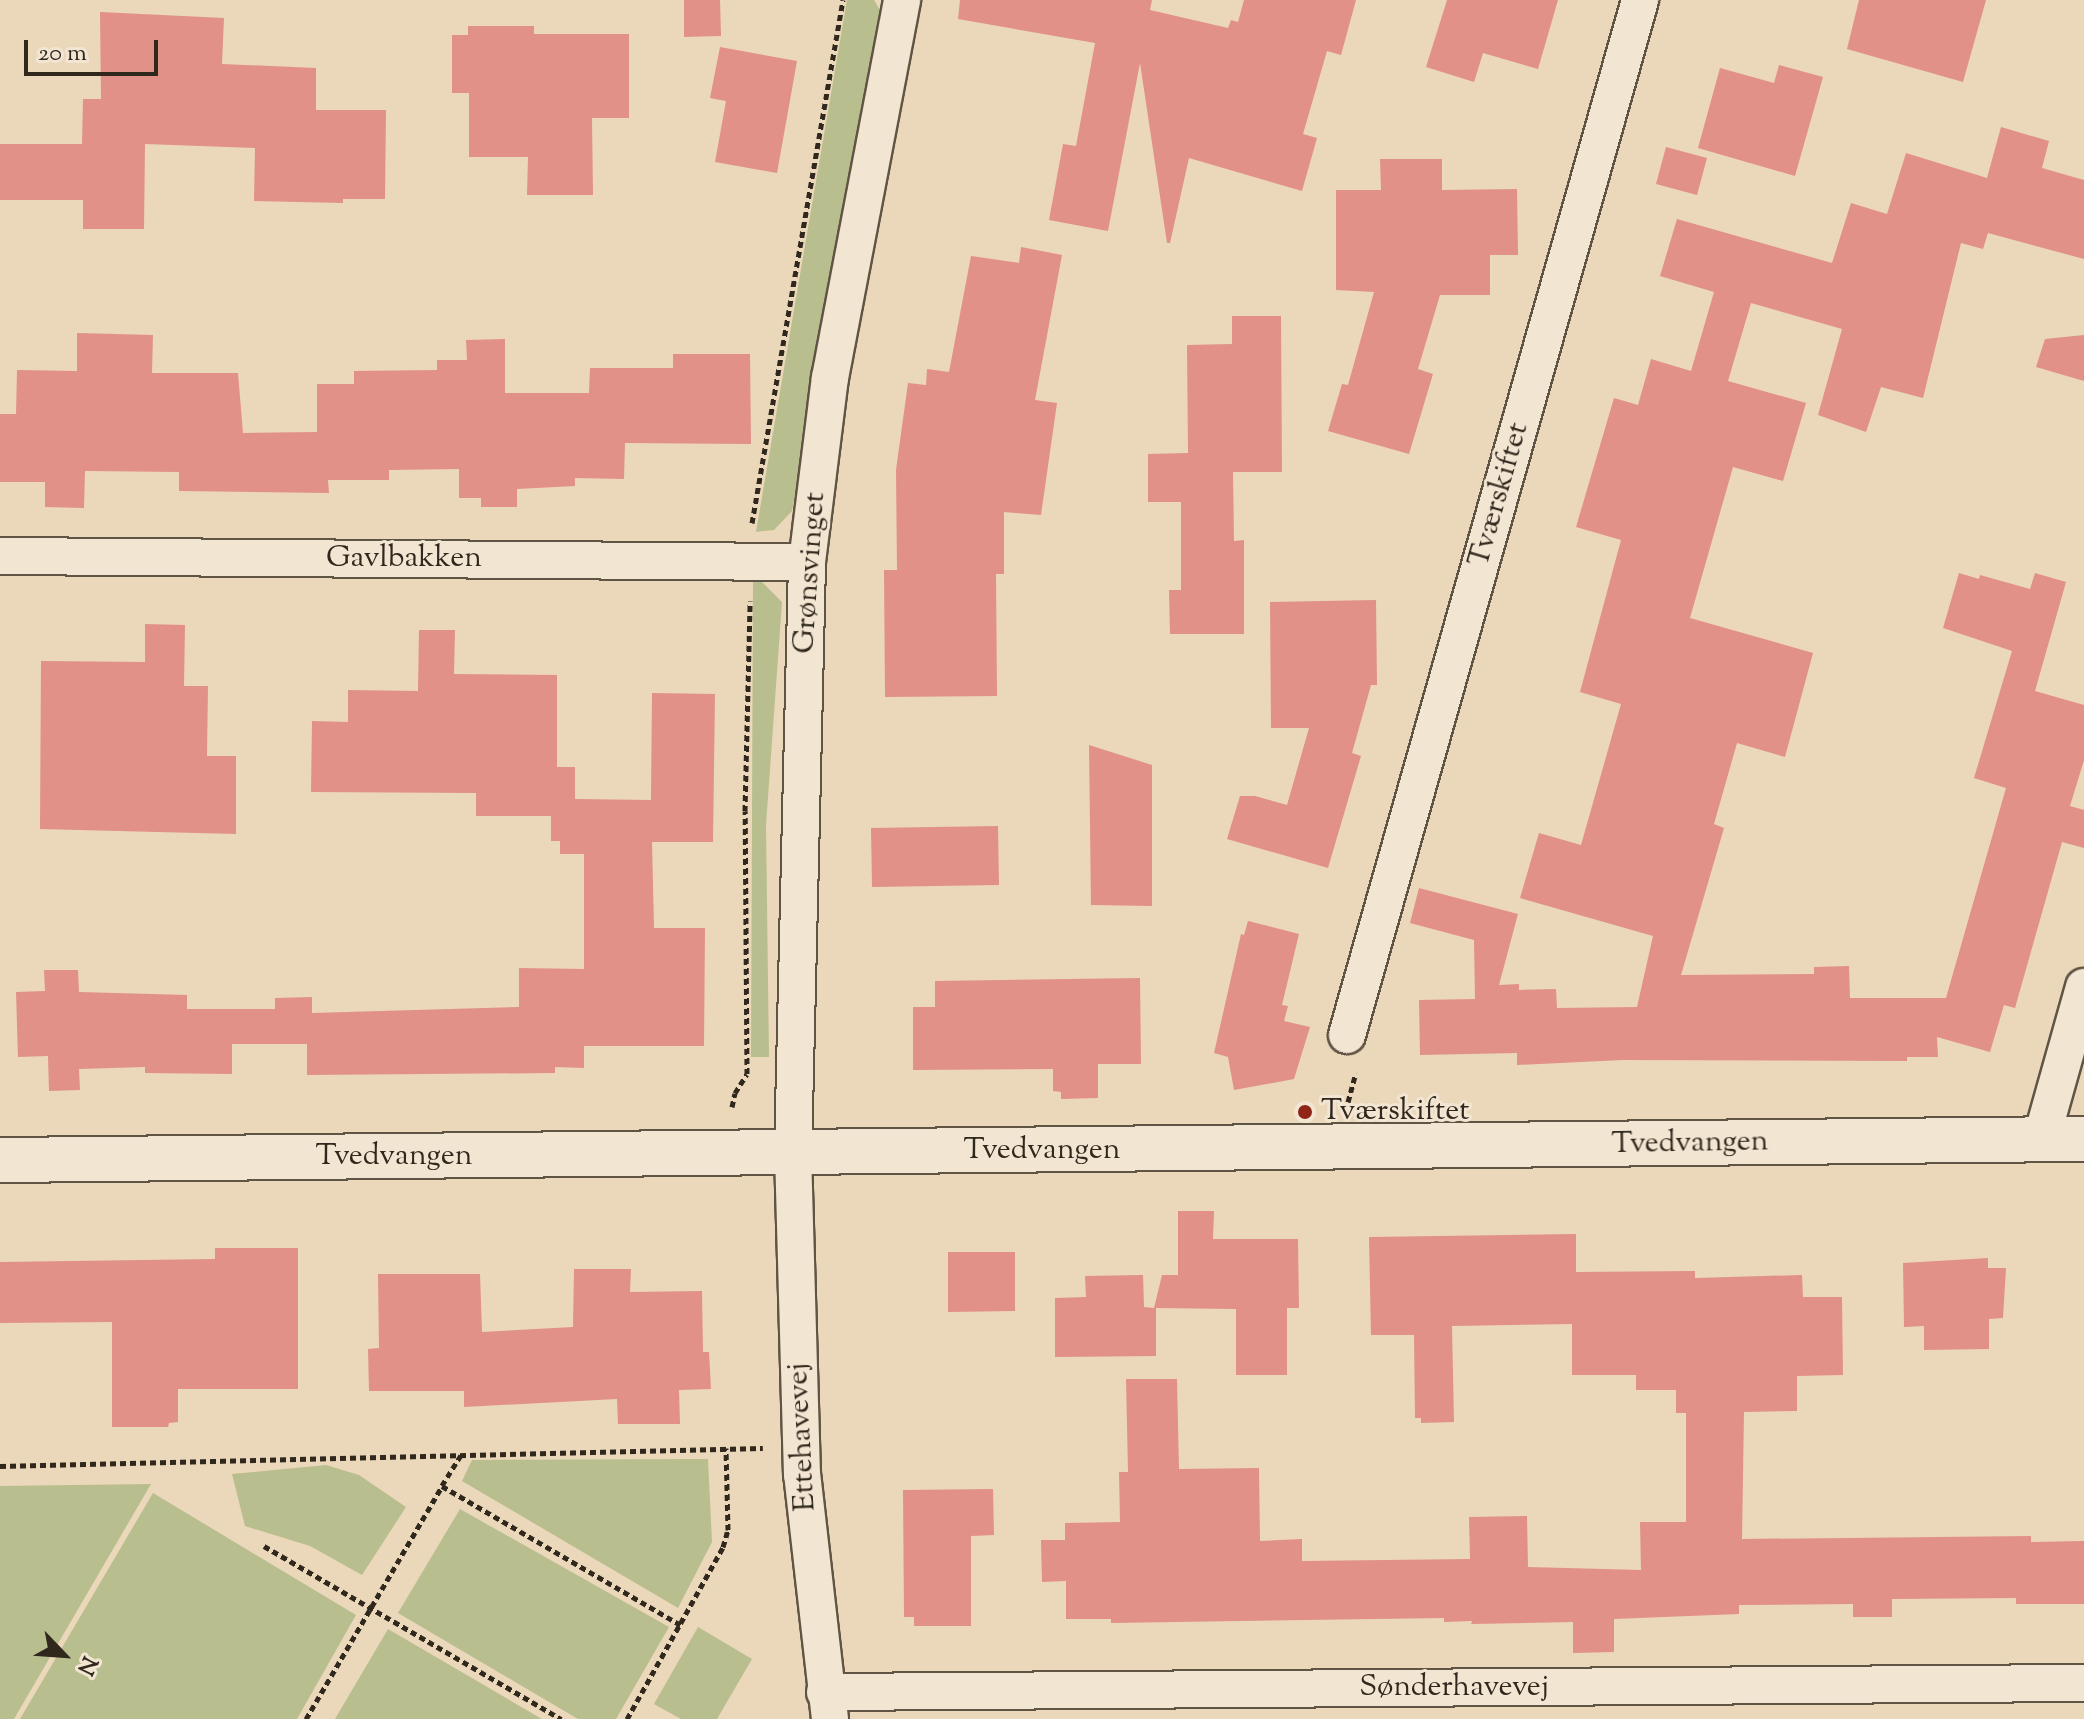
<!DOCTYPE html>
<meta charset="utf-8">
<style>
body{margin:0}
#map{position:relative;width:2084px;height:1719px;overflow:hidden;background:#ebd7ba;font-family:"Sorts Mill Goudy",serif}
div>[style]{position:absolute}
.green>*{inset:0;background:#b9be8e}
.building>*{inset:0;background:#e19187}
.path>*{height:5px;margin-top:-2.5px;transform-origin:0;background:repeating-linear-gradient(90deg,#31281d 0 6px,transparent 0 10px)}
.roads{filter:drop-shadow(2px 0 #605444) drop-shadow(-2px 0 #605444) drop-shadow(0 2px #605444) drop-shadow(0 -2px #605444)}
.street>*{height:36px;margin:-18px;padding:0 18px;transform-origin:18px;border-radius:18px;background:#f2e5d2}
.secondary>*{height:44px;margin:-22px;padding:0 22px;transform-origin:22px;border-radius:22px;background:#f2e5d2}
.dots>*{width:22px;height:22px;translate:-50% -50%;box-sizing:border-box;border:4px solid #f2e5d2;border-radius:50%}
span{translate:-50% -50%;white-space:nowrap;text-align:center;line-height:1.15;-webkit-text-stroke:6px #f2e5d2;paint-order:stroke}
.street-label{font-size:30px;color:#31281d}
.poi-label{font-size:30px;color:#31281d}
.left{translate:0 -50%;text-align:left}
.north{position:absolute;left:24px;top:1615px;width:80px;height:80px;-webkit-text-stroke:6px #f2e5d2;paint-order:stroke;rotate:115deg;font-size:22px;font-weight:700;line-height:32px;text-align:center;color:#31281d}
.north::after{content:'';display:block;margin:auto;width:28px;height:36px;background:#31281d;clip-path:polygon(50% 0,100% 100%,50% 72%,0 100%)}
.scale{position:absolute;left:24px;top:40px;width:134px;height:36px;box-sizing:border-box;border:4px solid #31281d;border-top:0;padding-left:10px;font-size:24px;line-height:28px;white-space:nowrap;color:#31281d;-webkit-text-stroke:6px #f2e5d2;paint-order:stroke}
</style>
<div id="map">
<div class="green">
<div style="clip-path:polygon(847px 0,874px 0,880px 10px,792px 511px,774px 530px,756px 532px)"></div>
<div style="clip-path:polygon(761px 581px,782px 602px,766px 825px,769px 1057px,751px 1057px,753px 582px)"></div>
<div style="clip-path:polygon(708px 1459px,712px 1542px,678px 1608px,462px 1481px,472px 1460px)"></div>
<div style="clip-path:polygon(326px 1465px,359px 1475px,406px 1507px,362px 1575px,310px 1546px,245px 1526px,232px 1474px)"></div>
<div style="clip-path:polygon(151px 1484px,14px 1719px,0 1719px,0 1486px)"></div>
<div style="clip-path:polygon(153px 1493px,356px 1615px,297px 1719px,20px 1719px)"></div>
<div style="clip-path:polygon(460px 1509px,669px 1627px,616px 1719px,578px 1719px,398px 1613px)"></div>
<div style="clip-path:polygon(698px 1627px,752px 1659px,717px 1719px,681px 1719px,654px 1704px)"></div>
<div style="clip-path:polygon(388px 1629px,542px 1719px,335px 1719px)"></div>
</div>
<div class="building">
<div style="clip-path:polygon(684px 0,720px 0,721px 36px,684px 37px)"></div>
<div style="clip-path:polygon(960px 0,1152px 0,1150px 10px,1228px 28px,1231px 20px,1238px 22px,1244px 0,1356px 0,1341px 55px,1327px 51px,1303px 134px,1317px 138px,1302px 191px,1189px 158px,1170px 243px,1167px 243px,1140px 63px,1108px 231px,1049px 220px,1063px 144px,1076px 146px,1095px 43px,958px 19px)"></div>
<div style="clip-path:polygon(1447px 0,1558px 0,1538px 69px,1483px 53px,1474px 82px,1426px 67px)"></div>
<div style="clip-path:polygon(1859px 0,1986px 0,1963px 82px,1847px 49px)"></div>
<div style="clip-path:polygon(100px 12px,224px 18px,222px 64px,316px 68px,316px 110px,386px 110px,385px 199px,343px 199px,343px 203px,254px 201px,255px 148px,145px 144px,144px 229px,83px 229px,83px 200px,0 200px,0 144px,82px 144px,83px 99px,101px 99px)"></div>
<div style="clip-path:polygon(468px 26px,534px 26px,534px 34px,629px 34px,629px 118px,592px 118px,593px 195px,527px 195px,528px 157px,469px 157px,469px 93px,452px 93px,452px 35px,468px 35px)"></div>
<div style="clip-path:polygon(720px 47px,797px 61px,777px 173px,715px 162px,726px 101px,710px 98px)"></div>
<div style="clip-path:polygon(1779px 65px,1823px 77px,1795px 176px,1698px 148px,1720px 68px,1774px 83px)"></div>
<div style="clip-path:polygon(2001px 127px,2049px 141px,2042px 168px,2084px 180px,2084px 259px,1988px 233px,1983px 249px,1961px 243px,1923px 398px,1881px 387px,1866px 432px,1818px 415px,1842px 329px,1751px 303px,1728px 381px,1806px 403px,1783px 481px,1733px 467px,1690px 618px,1813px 653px,1785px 757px,1737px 743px,1714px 824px,1724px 828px,1681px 975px,1814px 974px,1814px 967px,1849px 966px,1850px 998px,1946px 998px,2006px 788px,1974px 778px,2012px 651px,1943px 628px,1959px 573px,1979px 579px,1980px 575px,2030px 589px,2035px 573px,2066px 582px,2035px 691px,2084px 705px,2084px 760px,2070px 806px,2084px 810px,2084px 848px,2062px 842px,2015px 1008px,2004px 1005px,1990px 1052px,1937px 1037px,1938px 1057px,1907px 1057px,1907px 1061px,1622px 1060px,1517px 1065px,1517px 1053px,1420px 1055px,1419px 1000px,1475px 999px,1474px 940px,1410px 923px,1419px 888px,1518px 914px,1499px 985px,1519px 984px,1519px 990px,1556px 989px,1557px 1008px,1637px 1007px,1653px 936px,1520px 898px,1539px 833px,1581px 845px,1621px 704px,1580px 692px,1621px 540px,1576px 527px,1614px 398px,1638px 405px,1651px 359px,1691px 371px,1714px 292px,1660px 276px,1677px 219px,1832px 263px,1851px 203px,1887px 214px,1906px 153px,1987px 178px)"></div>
<div style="clip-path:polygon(1666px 147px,1707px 158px,1697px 195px,1656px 184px)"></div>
<div style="clip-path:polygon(1380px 159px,1442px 159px,1442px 190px,1517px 189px,1518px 255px,1490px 255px,1490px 295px,1440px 295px,1418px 369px,1433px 374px,1409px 454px,1328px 431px,1342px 384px,1348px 385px,1374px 292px,1336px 290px,1336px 190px,1381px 190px)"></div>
<div style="clip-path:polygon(1021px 247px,1062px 255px,1035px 400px,1057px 403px,1041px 515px,1004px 512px,1004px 574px,996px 574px,997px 696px,885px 697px,884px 570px,897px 570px,896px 470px,908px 383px,926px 385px,927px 369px,949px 372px,971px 256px,1019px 263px)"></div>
<div style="clip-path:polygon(1232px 316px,1281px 316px,1282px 472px,1233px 472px,1234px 541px,1244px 540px,1244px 634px,1170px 634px,1169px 590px,1181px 590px,1181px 502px,1148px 502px,1148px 454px,1188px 453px,1187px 345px,1232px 344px)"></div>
<div style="clip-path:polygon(77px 333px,153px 335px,152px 373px,238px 373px,243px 433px,317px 432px,317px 384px,354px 384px,354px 371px,437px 370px,437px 360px,467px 360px,466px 340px,505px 339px,505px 393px,589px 393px,590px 368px,673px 368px,673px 354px,750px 354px,751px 444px,625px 443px,624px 479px,575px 478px,575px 486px,517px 489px,517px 507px,481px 507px,481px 498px,459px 498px,459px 469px,389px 470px,389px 480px,328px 480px,329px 493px,179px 491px,179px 472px,85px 471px,84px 508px,45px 507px,45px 482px,0 482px,0 414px,16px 414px,17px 370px,77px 371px)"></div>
<div style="clip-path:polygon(2084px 335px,2084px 381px,2036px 367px,2045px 339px)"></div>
<div style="clip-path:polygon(1376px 600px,1377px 685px,1371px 685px,1352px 753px,1361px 756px,1328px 868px,1227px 839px,1240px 796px,1255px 796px,1287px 805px,1309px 728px,1271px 728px,1270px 602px)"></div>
<div style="clip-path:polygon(145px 624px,185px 625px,184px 686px,208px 686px,207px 756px,236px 756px,236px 834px,40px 829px,41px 661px,145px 662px)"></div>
<div style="clip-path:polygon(419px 630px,455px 630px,454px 674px,557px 675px,557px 767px,575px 767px,575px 799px,651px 800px,652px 693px,715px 694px,713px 842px,652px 842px,654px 928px,705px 928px,704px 1046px,584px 1046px,584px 1068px,555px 1067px,555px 1073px,307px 1075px,307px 1044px,232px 1044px,232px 1074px,145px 1073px,145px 1067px,79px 1069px,80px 1090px,49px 1091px,48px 1056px,18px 1057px,16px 992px,45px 991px,44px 970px,78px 970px,79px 992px,187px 995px,187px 1009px,275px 1009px,275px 998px,312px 997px,312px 1013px,519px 1007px,519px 968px,584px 969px,584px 854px,560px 854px,560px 841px,551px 841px,551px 816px,476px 816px,476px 793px,311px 792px,312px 721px,348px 722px,348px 690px,418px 691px)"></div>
<div style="clip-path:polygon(1089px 745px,1152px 765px,1152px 906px,1091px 905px)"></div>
<div style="clip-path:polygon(998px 826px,999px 885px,872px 887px,871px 828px)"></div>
<div style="clip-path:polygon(1248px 921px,1299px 934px,1282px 1005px,1288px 1006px,1284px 1021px,1310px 1027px,1294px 1079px,1234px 1090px,1228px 1057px,1214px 1053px,1241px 934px,1244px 935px)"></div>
<div style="clip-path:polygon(1140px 978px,1141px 1064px,1098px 1064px,1098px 1098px,1061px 1099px,1061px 1092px,1053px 1091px,1053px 1069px,913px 1070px,913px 1007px,935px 1007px,935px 981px)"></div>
<div style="clip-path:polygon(1178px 1211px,1214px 1211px,1213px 1239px,1298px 1239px,1299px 1308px,1287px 1308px,1287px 1375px,1236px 1375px,1236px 1309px,1156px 1308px,1156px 1356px,1055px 1357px,1055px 1298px,1086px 1297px,1085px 1276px,1143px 1275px,1144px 1307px,1154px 1308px,1162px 1275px,1178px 1275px)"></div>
<div style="clip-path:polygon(1576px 1234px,1576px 1272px,1695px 1271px,1695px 1278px,1802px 1275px,1803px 1297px,1842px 1297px,1843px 1375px,1797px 1376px,1797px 1411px,1744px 1412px,1742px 1539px,2031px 1536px,2031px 1542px,2084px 1541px,2084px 1604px,2016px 1604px,2016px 1598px,1892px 1599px,1892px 1617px,1853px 1617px,1853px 1604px,1739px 1605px,1739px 1614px,1614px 1619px,1614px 1652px,1573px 1653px,1573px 1622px,1471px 1624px,1472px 1621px,1444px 1622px,1444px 1618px,1111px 1623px,1111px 1619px,1066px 1619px,1066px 1581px,1042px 1582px,1041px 1540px,1065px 1540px,1065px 1523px,1120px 1522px,1119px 1472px,1128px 1472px,1126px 1379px,1177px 1379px,1179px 1469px,1259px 1468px,1260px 1541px,1302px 1539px,1302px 1561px,1470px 1559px,1469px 1517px,1527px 1516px,1528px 1567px,1641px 1570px,1640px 1522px,1686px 1522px,1686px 1413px,1676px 1413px,1676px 1390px,1636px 1390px,1636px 1375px,1572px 1375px,1572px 1324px,1452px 1326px,1454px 1422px,1421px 1423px,1421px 1418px,1415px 1418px,1414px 1335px,1371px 1335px,1369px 1237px)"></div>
<div style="clip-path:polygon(215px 1248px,298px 1248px,298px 1389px,178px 1389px,178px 1422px,169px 1423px,168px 1427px,112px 1427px,112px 1322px,0 1323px,0 1262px,215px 1259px)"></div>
<div style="clip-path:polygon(948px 1252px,1015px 1252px,1015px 1311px,948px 1312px)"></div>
<div style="clip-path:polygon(1988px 1258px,1988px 1268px,2006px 1268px,2003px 1318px,1989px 1319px,1989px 1349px,1924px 1350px,1924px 1326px,1904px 1327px,1903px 1263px)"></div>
<div style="clip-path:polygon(574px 1269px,631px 1269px,630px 1292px,702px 1291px,703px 1352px,709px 1352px,711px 1389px,679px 1390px,680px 1424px,618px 1424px,617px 1399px,464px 1407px,464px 1391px,369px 1391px,368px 1349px,379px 1348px,378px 1274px,480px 1274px,482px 1332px,573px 1327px)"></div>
<div style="clip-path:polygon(993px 1489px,994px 1535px,971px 1536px,971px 1626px,914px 1626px,914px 1617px,904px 1617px,903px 1490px)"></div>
</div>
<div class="path">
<div style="left:752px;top:523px;width:531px;rotate:-80.13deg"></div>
<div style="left:1348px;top:1102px;width:30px;rotate:-75deg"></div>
<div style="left:732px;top:1107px;width:14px;rotate:-78deg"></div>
<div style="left:735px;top:1093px;width:22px;rotate:-58deg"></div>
<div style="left:747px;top:1074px;width:263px;rotate:-90.4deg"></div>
<div style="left:745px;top:811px;width:210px;rotate:-88.6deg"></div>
<div style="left:461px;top:1455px;width:36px;rotate:122deg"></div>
<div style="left:442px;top:1486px;width:276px;rotate:30.2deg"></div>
<div style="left:0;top:1466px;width:763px;rotate:-1.35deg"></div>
<div style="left:264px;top:1546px;width:344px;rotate:30.2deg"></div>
<div style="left:306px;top:1719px;width:270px;rotate:-59.7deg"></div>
<div style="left:627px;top:1719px;width:197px;rotate:-60.8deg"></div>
<div style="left:723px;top:1547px;width:18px;rotate:-74deg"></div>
<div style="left:728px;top:1530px;width:82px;rotate:-91.4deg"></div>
</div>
<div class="roads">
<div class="street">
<div style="left:0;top:556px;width:807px;rotate:0.43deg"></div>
<div style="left:1347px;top:1035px;width:1076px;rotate:-74.19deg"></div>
<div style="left:2041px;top:1140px;width:159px;rotate:-74.3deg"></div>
<div style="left:825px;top:1692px;width:1259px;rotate:-0.41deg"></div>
<div style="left:830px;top:1719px;width:246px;rotate:-96.5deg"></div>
<div style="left:802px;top:1475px;width:322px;rotate:-91.6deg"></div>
<div style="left:793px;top:1153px;width:591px;rotate:-88.64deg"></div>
<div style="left:807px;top:562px;width:185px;rotate:-82.9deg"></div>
<div style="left:830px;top:378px;width:385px;rotate:-79.2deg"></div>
</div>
<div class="secondary">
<div style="left:0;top:1160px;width:2084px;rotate:-0.58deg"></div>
</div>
</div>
<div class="dots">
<div style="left:1305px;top:1112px;background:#8f2418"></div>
</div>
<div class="street-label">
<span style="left:1500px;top:495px;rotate:-74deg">Tværskiftet</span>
<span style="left:404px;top:559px">Gavlbakken</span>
<span style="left:811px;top:573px;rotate:-86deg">Grønsvinget</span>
<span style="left:1690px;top:1144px;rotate:-1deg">Tvedvangen</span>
<span style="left:1042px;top:1151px">Tvedvangen</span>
<span style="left:394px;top:1157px">Tvedvangen</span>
<span style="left:803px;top:1437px;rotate:-93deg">Ettehavevej</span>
<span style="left:1454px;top:1688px">Sønderhavevej</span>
</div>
<div class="poi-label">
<span class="left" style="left:1321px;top:1112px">Tværskiftet</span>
</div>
<div class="north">N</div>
<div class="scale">20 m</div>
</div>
